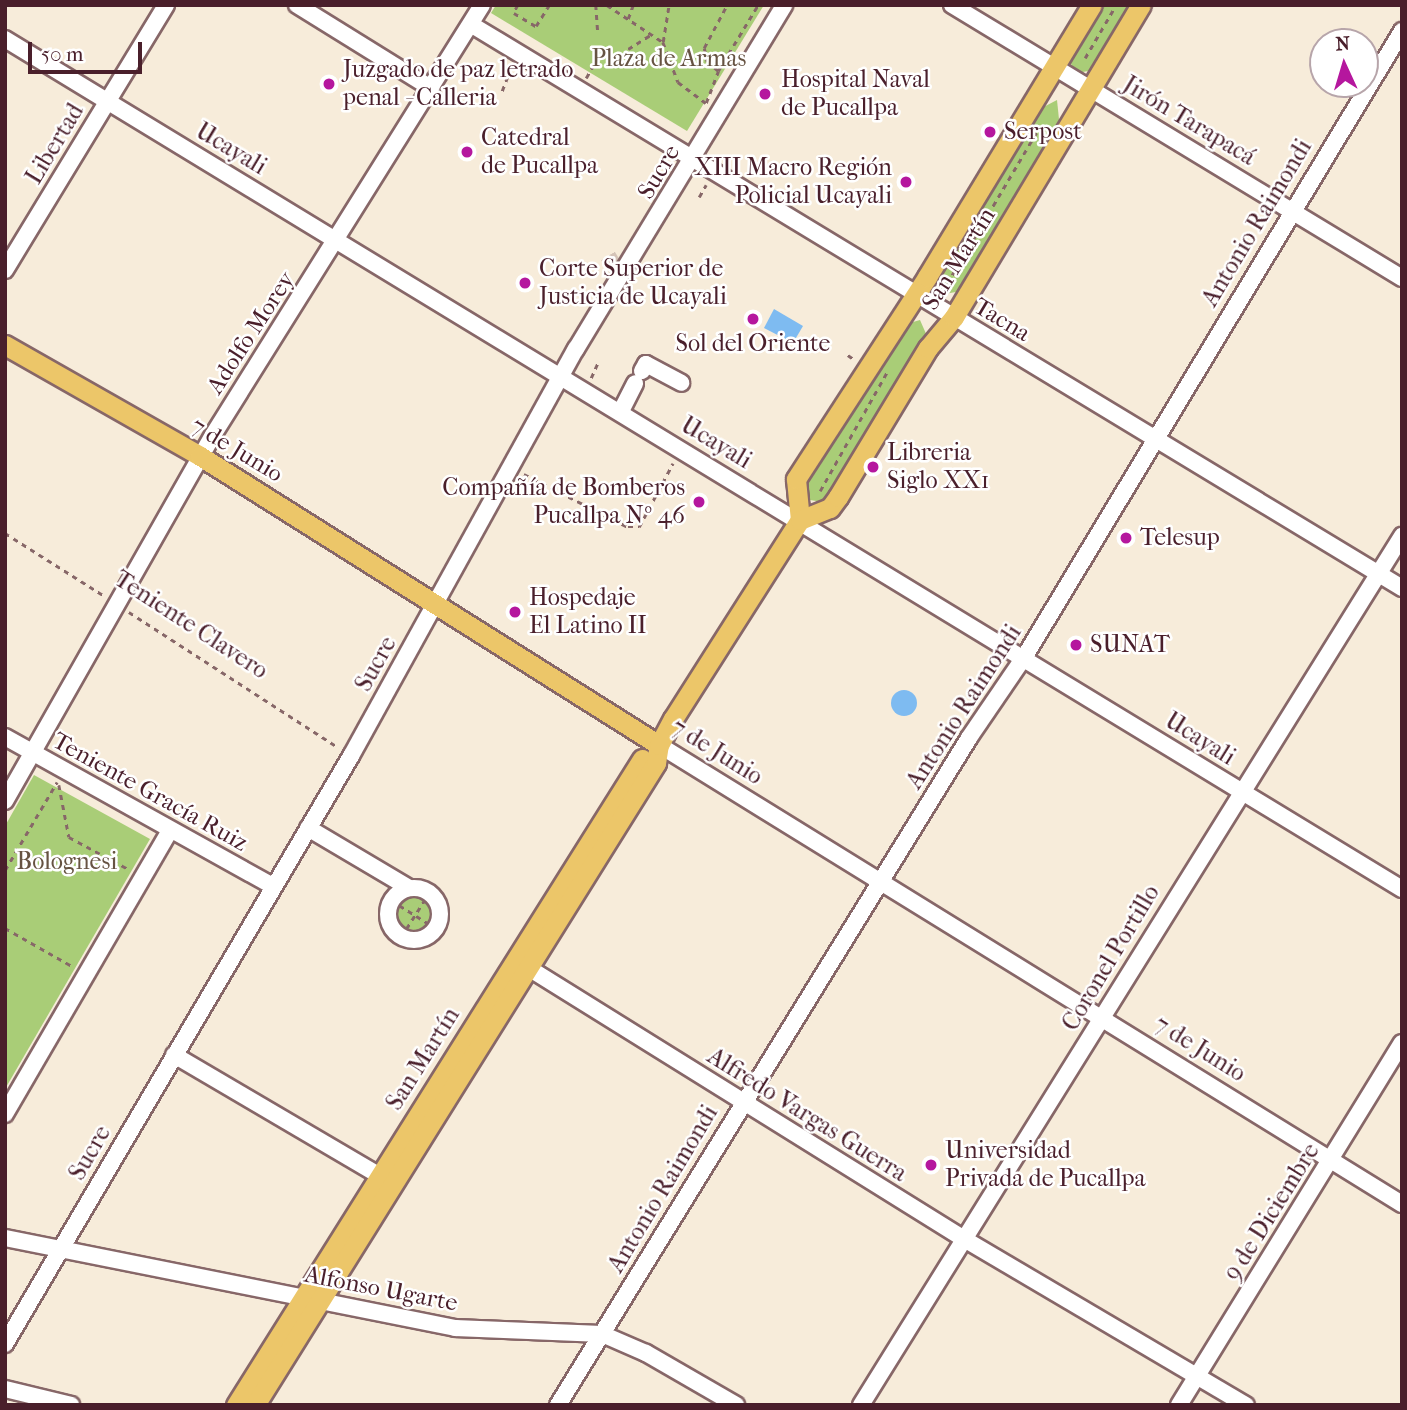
<!DOCTYPE html>
<meta charset="utf-8">
<style>
body{margin:0}
#map{position:relative;width:1407px;height:1410px;overflow:hidden;background:#f7ecda;font-family:"IM FELL French Canon",serif}
div>[style]{position:absolute}
.green>*{inset:0;background:#a9cd77}
.round{border-radius:50%}
.water>*{inset:0;background:#7ebbf1}
.minor-tunnel>*{height:16px;margin-top:-8px;transform-origin:0;background:repeating-linear-gradient(90deg,#d4c3b7 0 16px,transparent 0 24px)}
.path>*{height:2.5px;margin-top:-1.25px;transform-origin:0;background:repeating-linear-gradient(90deg,#876768 0 5px,transparent 0 10px)}
.roads{filter:drop-shadow(2px 0 #876768) drop-shadow(-2px 0 #876768) drop-shadow(0 2px #876768) drop-shadow(0 -2px #876768)}
.minor>*{height:16px;margin:-8px;padding:0 8px;transform-origin:8px;border-radius:8px;background:#fff}
.minor>.ring{margin:-8px;padding:0;box-sizing:content-box;background:none;border:16px solid #fff;border-radius:50%}
.major>*{height:19px;margin:-9.5px;padding:0 9.5px;transform-origin:9.5px;border-radius:9.5px;background:#ecc669}
.dots>*{width:19px;height:19px;translate:-50% -50%;box-sizing:border-box;border:4px solid #fff;border-radius:50%}
span{translate:-50% -50%;white-space:nowrap;text-align:center;line-height:1.15;-webkit-text-stroke:5px #fff;paint-order:stroke}
.park-label{font-size:24px;color:#665342}
.poi-label{font-size:24px;color:#4a1f2b}
.left{translate:0 -50%;text-align:left}
.right{translate:-100% -50%;text-align:right}
.street-label{font-size:24px;color:#4a1f2b}
.frame{position:absolute;inset:0;border:7px solid #4a1f2b;pointer-events:none}
.north{position:absolute;left:1309px;top:28px;width:70px;height:70px;box-sizing:border-box;background:#fff;border:2px solid #b7a5aa;border-radius:50%;rotate:356deg;font-size:19px;font-weight:700;line-height:28px;text-align:center;color:#4a1f2b}
.north::after{content:'';display:block;margin:auto;width:24px;height:32px;background:#b5179e;clip-path:polygon(50% 0,100% 100%,50% 72%,0 100%)}
.scale{position:absolute;left:28px;top:42px;width:114px;height:32px;box-sizing:border-box;border:4px solid #4a1f2b;border-top:0;padding-left:9px;font-size:21px;line-height:24px;white-space:nowrap;color:#4a1f2b;-webkit-text-stroke:5px #fff;paint-order:stroke}
</style>
<div id="map">
<div class="green">
<div style="clip-path:polygon(496px 5px,764px 5px,687px 131px,491px 13px)"></div>
<div style="clip-path:polygon(1102px 5px,1133px 5px,1094px 70px,1077px 73px,1069px 61px)"></div>
<div style="clip-path:polygon(1057px 100px,1060px 129px,962px 291px,938px 295px,934px 283px,1032px 113px)"></div>
<div style="clip-path:polygon(920px 320px,927px 336px,829px 503px,810px 500px,803px 487px,899px 326px)"></div>
<div style="clip-path:polygon(34px 775px,150px 839px,5px 1089px,5px 826px)"></div>
<div class="round" style="left:397px;top:894px;width:36px;height:36px"></div>
</div>
<div class="water">
<div style="clip-path:polygon(774px 309px,803px 326px,793px 343px,764px 328px)"></div>
<div class="round" style="left:891px;top:690px;width:26px;height:26px"></div>
</div>
<div class="minor-tunnel">
<div style="left:608px;top:256px;width:13px;rotate:58deg"></div>
</div>
<div class="path">
<div style="left:518px;top:5px;width:9px;rotate:117deg"></div>
<div style="left:514px;top:13px;width:26px;rotate:31deg"></div>
<div style="left:536px;top:26px;width:25px;rotate:-58deg"></div>
<div style="left:596px;top:5px;width:26px;rotate:86deg"></div>
<div style="left:607px;top:5px;width:67px;rotate:33.5deg"></div>
<div style="left:663px;top:42px;width:43px;rotate:69.4deg"></div>
<div style="left:678px;top:82px;width:35px;rotate:37deg"></div>
<div style="left:706px;top:103px;width:34px;rotate:-69deg"></div>
<div style="left:718px;top:71px;width:77px;rotate:-58.8deg"></div>
<div style="left:628px;top:19px;width:15px;rotate:-70deg"></div>
<div style="left:663px;top:42px;width:37px;rotate:-81deg"></div>
<div style="left:628px;top:49px;width:28px;rotate:-32deg"></div>
<div style="left:1085px;top:58px;width:61px;rotate:-59.7deg"></div>
<div style="left:718px;top:71px;width:14px;rotate:-141deg"></div>
<div style="left:707px;top:62px;width:14px;rotate:-102deg"></div>
<div style="left:704px;top:48px;width:49px;rotate:-61.9deg"></div>
<div style="left:586px;top:78px;width:14px;rotate:-60deg"></div>
<div style="left:502px;top:91px;width:25px;rotate:-69deg"></div>
<div style="left:699px;top:197px;width:14px;rotate:-60deg"></div>
<div style="left:942px;top:292px;width:191px;rotate:-59.4deg"></div>
<div style="left:848px;top:355px;width:9px;rotate:36deg"></div>
<div style="left:591px;top:378px;width:17px;rotate:-66deg"></div>
<div style="left:524px;top:474px;width:117px;rotate:27deg"></div>
<div style="left:628px;top:527px;width:11px"></div>
<div style="left:639px;top:527px;width:72px;rotate:-62deg"></div>
<div style="left:820px;top:491px;width:137px;rotate:-60.6deg"></div>
<div style="left:5px;top:533px;width:116px;rotate:32.3deg"></div>
<div style="left:129px;top:612px;width:249px;rotate:32.9deg"></div>
<div style="left:59px;top:785px;width:53px;rotate:79.1deg"></div>
<div style="left:69px;top:837px;width:69px;rotate:28.4deg"></div>
<div style="left:5px;top:870px;width:102px;rotate:-59.4deg"></div>
<div style="left:391px;top:900px;width:54px;rotate:32.2deg"></div>
<div style="left:5px;top:928px;width:77px;rotate:29.6deg"></div>
<div style="left:401px;top:937px;width:52px;rotate:-57.5deg"></div>
</div>
<div class="roads">
<div class="minor">
<div style="left:297px;top:5px;width:158px;rotate:31.8deg"></div>
<div style="left:952px;top:5px;width:526px;rotate:31.24deg"></div>
<div style="left:472px;top:25px;width:1087px;rotate:31.19deg"></div>
<div style="left:5px;top:39px;width:1635px;rotate:31.32deg"></div>
<div style="left:5px;top:270px;width:310px;rotate:-58.7deg"></div>
<div style="left:642px;top:371px;width:8px;rotate:-60deg"></div>
<div style="left:646px;top:364px;width:40px;rotate:28deg"></div>
<div style="left:621px;top:411px;width:31px;rotate:-63deg"></div>
<div style="left:5px;top:737px;width:307px;rotate:29.1deg"></div>
<div style="left:659px;top:745px;width:873px;rotate:31.71deg"></div>
<div style="left:5px;top:801px;width:421px;rotate:-60.4deg"></div>
<div style="left:213px;top:435px;width:507px;rotate:-57.97deg"></div>
<div style="left:308px;top:828px;width:117px;rotate:30.7deg"></div>
<div class="ring" style="left:388px;top:888px;width:36px;height:36px"></div>
<div style="left:519px;top:962px;width:524px;rotate:31.9deg"></div>
<div style="left:964px;top:1239px;width:327px;rotate:30.5deg"></div>
<div style="left:174px;top:1055px;width:249px;rotate:30.4deg"></div>
<div style="left:5px;top:1114px;width:326px;rotate:-59.8deg"></div>
<div style="left:5px;top:1238px;width:459px;rotate:11.3deg"></div>
<div style="left:455px;top:1328px;width:147px;rotate:2.3deg"></div>
<div style="left:602px;top:1334px;width:48px;rotate:23.4deg"></div>
<div style="left:646px;top:1353px;width:104px;rotate:30deg"></div>
<div style="left:5px;top:1344px;width:682px;rotate:-59.53deg"></div>
<div style="left:351px;top:756px;width:465px;rotate:-61.1deg"></div>
<div style="left:576px;top:349px;width:402px;rotate:-58.8deg"></div>
<div style="left:5px;top:1389px;width:68px;rotate:13.6deg"></div>
<div style="left:558px;top:1405px;width:783px;rotate:-58.36deg"></div>
<div style="left:969px;top:738px;width:99px;rotate:-55.7deg"></div>
<div style="left:1025px;top:656px;width:730px;rotate:-58.9deg"></div>
<div style="left:861px;top:1405px;width:1024px;rotate:-58.1deg"></div>
<div style="left:1179px;top:1405px;width:425px;rotate:-58.4deg"></div>
</div>
<div class="major">
<div style="left:5px;top:345px;width:224px;rotate:29.6deg"></div>
<div style="left:200px;top:456px;width:542px;rotate:32.2deg"></div>
<div style="left:800px;top:520px;width:41px;rotate:-95.6deg"></div>
<div style="left:796px;top:479px;width:241px;rotate:-57deg"></div>
<div style="left:927px;top:277px;width:318px;rotate:-58.8deg"></div>
<div style="left:236px;top:1405px;width:763px;rotate:-57.85deg"></div>
<div style="left:255px;top:1405px;width:757px;rotate:-58.01deg"></div>
<div style="left:656px;top:763px;width:18px;rotate:-81deg"></div>
<div style="left:659px;top:745px;width:30px;rotate:-62deg"></div>
<div style="left:673px;top:719px;width:236px;rotate:-57.5deg"></div>
<div style="left:800px;top:520px;width:32px;rotate:-22deg"></div>
<div style="left:830px;top:508px;width:14px;rotate:-54deg"></div>
<div style="left:838px;top:497px;width:174px;rotate:-58.9deg"></div>
<div style="left:928px;top:348px;width:40px;rotate:-50deg"></div>
<div style="left:954px;top:317px;width:364px;rotate:-59.1deg"></div>
</div>
</div>
<div class="dots">
<div style="left:329px;top:84px;background:#b5179e"></div>
<div style="left:765px;top:94px;background:#b5179e"></div>
<div style="left:990px;top:132px;background:#b5179e"></div>
<div style="left:467px;top:152px;background:#b5179e"></div>
<div style="left:906px;top:182px;background:#b5179e"></div>
<div style="left:525px;top:283px;background:#b5179e"></div>
<div style="left:753px;top:319px;background:#b5179e"></div>
<div style="left:873px;top:467px;background:#b5179e"></div>
<div style="left:699px;top:502px;background:#b5179e"></div>
<div style="left:1126px;top:538px;background:#b5179e"></div>
<div style="left:515px;top:612px;background:#b5179e"></div>
<div style="left:1076px;top:645px;background:#b5179e"></div>
<div style="left:931px;top:1165px;background:#b5179e"></div>
</div>
<div class="park-label">
<span style="left:669px;top:59px">Plaza de Armas</span>
<span style="left:67px;top:862px">Bolognesi</span>
</div>
<div class="poi-label">
<span class="left" style="left:343px;top:84px">Juzgado de paz letrado<br>penal - Calleria</span>
<span class="left" style="left:781px;top:94px">Hospital Naval<br>de Pucallpa</span>
<span class="left" style="left:1004px;top:132px">Serpost</span>
<span class="left" style="left:481px;top:152px">Catedral<br>de Pucallpa</span>
<span class="right" style="left:892px;top:182px">XIII Macro Región<br>Policial Ucayali</span>
<span class="left" style="left:539px;top:283px">Corte Superior de<br>Justicia de Ucayali</span>
<span style="left:753px;top:344px">Sol del Oriente</span>
<span class="left" style="left:887px;top:467px">Libreria<br>Siglo XX1</span>
<span class="right" style="left:685px;top:502px">Compañía de Bomberos<br>Pucallpa Nº 46</span>
<span class="left" style="left:1140px;top:538px">Telesup</span>
<span class="left" style="left:529px;top:612px">Hospedaje<br>El Latino II</span>
<span class="left" style="left:1090px;top:645px">SUNAT</span>
<span class="left" style="left:945px;top:1165px">Universidad<br>Privada de Pucallpa</span>
</div>
<div class="street-label">
<span style="left:1189px;top:121px;rotate:31deg">Jirón Tarapacá</span>
<span style="left:55px;top:144px;rotate:-59deg">Libertad</span>
<span style="left:231px;top:149px;rotate:31deg">Ucayali</span>
<span style="left:659px;top:172px;rotate:-59deg">Sucre</span>
<span style="left:1257px;top:223px;rotate:-59deg">Antonio Raimondi</span>
<span style="left:959px;top:259px;rotate:-58deg">San Martín</span>
<span style="left:1002px;top:320px;rotate:31deg">Tacna</span>
<span style="left:251px;top:333px;rotate:-57deg">Adolfo Morey</span>
<span style="left:716px;top:443px;rotate:31deg">Ucayali</span>
<span style="left:237px;top:450px;rotate:31deg">7 de Junio</span>
<span style="left:191px;top:625px;rotate:33deg">Teniente Clavero</span>
<span style="left:376px;top:664px;rotate:-61deg">Sucre</span>
<span style="left:964px;top:707px;rotate:-57deg">Antonio Raimondi</span>
<span style="left:1200px;top:739px;rotate:32deg">Ucayali</span>
<span style="left:717px;top:752px;rotate:32deg">7 de Junio</span>
<span style="left:150px;top:792px;rotate:29deg">Teniente Gracía Ruiz</span>
<span style="left:1111px;top:958px;rotate:-59deg">Coronel Portillo</span>
<span style="left:1200px;top:1049px;rotate:32deg">7 de Junio</span>
<span style="left:423px;top:1059px;rotate:-58deg">San Martín</span>
<span style="left:807px;top:1115px;rotate:32deg">Alfredo Vargas Guerra</span>
<span style="left:90px;top:1153px;rotate:-60deg">Sucre</span>
<span style="left:663px;top:1189px;rotate:-59deg">Antonio Raimondi</span>
<span style="left:1272px;top:1212px;rotate:-58deg">9 de Diciembre</span>
<span style="left:381px;top:1289px;rotate:11deg">Alfonso Ugarte</span>
</div>
<div class="frame"></div>
<div class="north">N</div>
<div class="scale">50 m</div>
</div>
